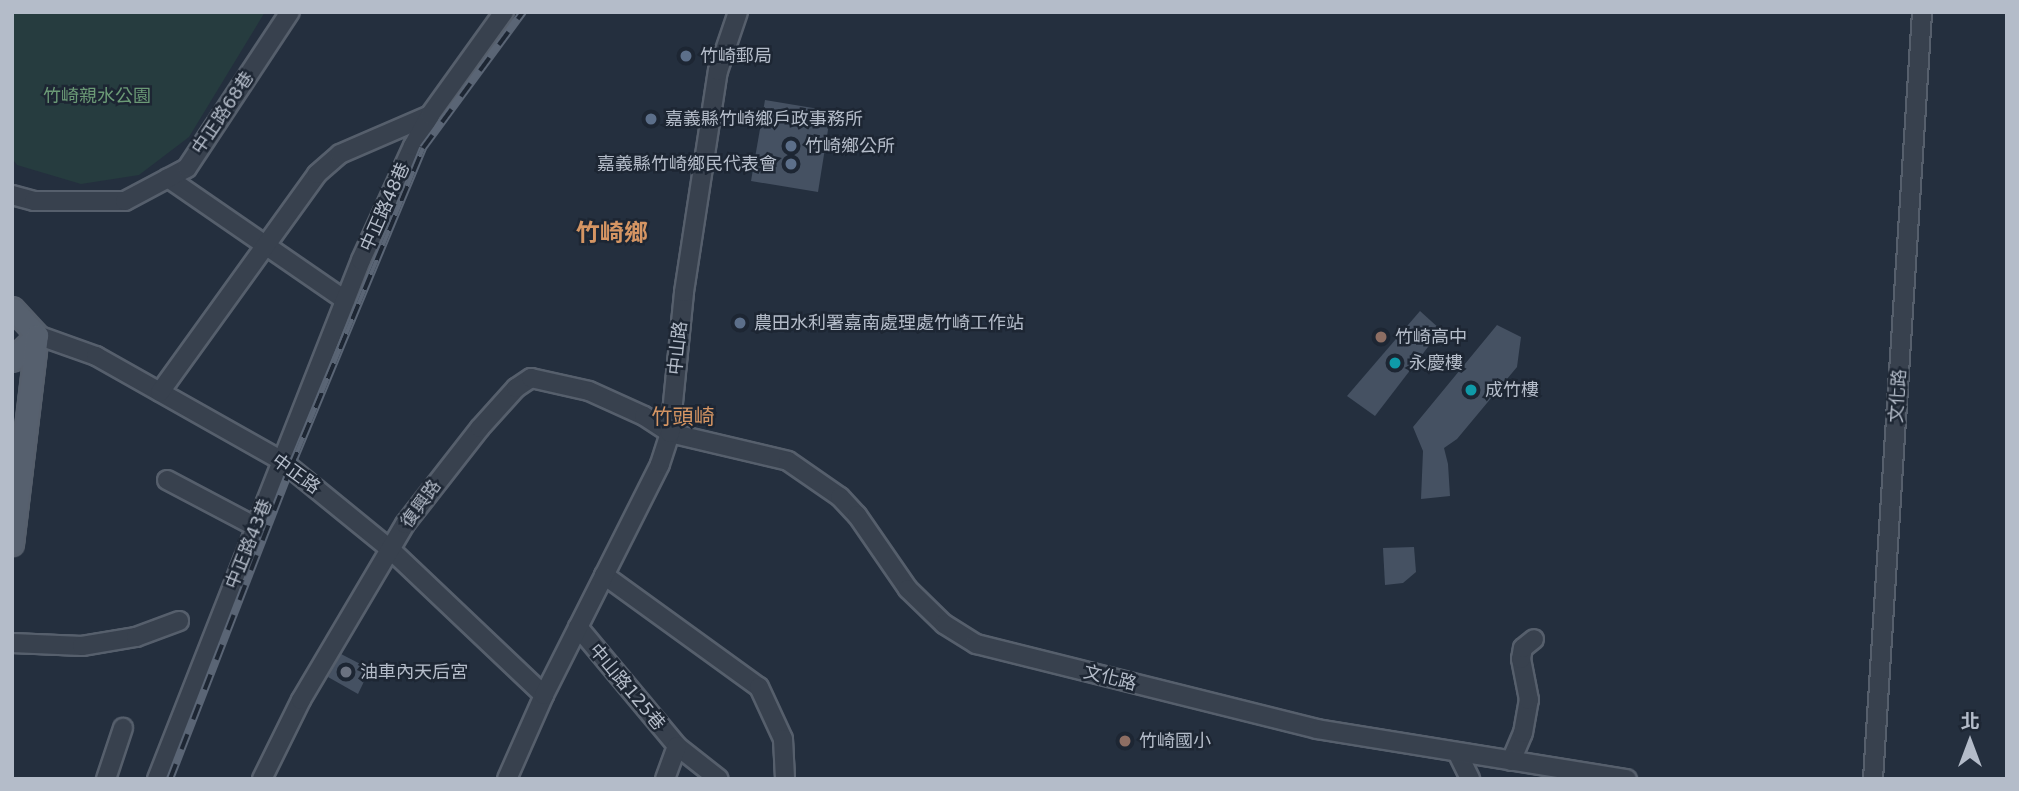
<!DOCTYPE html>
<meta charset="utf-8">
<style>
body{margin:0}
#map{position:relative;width:2019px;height:791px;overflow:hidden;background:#242f3e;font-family:"DejaVu Sans","Noto Sans TC",sans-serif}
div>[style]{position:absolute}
.green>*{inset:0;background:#263c3f}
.building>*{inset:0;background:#455162}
.roads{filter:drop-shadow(2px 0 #565f6c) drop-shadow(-2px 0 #565f6c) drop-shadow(0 2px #565f6c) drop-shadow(0 -2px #565f6c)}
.minor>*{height:18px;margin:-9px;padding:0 9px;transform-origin:9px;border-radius:9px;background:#38414e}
.major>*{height:21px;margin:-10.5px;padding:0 10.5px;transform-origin:10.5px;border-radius:10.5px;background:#56606e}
.rail>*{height:8px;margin-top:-4px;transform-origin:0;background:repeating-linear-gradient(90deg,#1d2633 0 16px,#5a6575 0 32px);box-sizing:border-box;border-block:2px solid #5a6575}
.dots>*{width:19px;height:19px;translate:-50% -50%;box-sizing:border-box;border:4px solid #1d2633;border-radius:50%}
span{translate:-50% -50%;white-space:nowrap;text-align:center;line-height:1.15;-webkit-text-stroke:5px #1d2633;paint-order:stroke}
.poi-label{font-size:18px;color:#b4bcc9}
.left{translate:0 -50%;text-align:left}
.right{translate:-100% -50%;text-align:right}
.park-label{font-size:18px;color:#6b9a76}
.street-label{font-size:18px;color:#b4bcc9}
.quarter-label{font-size:21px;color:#d59563}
.district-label{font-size:24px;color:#d59563;font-weight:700}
.frame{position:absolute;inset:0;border:14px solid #b4bcc9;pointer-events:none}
.north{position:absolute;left:1935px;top:707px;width:70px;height:70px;-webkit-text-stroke:5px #1d2633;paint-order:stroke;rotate:0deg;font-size:19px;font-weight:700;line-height:28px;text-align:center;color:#b4bcc9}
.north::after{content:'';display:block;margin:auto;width:24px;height:32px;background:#b4bcc9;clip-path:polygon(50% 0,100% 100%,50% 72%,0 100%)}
</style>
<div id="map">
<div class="green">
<div style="clip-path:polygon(12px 12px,265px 12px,189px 137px,139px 175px,81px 184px,17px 165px,12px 158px)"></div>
</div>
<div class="building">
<div style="clip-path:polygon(765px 100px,831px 111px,818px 192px,751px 181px)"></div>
<div style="clip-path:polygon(1420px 311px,1441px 330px,1375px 416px,1347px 396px)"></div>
<div style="clip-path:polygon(1497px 325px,1521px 337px,1517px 367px,1457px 439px,1444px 448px,1448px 464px,1450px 496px,1421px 499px,1423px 451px,1413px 427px)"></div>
<div style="clip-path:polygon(1414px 547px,1416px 572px,1403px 583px,1385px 585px,1383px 548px)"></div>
<div style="clip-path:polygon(341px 654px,370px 669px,358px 694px,328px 677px)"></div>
</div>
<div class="roads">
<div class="minor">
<div style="left:168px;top:178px;width:215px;rotate:34.6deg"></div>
<div style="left:12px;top:195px;width:23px;rotate:15deg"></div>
<div style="left:34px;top:201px;width:91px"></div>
<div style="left:125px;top:201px;width:70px;rotate:-28deg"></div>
<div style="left:187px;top:168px;width:187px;rotate:-56.6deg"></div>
<div style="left:37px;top:335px;width:63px;rotate:19.6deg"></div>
<div style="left:96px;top:356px;width:214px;rotate:29.4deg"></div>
<div style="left:282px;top:461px;width:141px;rotate:39.2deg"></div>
<div style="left:391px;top:550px;width:211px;rotate:43.5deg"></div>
<div style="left:160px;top:392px;width:269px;rotate:-54.2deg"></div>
<div style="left:317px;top:174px;width:30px;rotate:-41deg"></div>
<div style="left:340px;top:154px;width:98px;rotate:-23.4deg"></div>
<div style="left:167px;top:480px;width:101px;rotate:27.8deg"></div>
<div style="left:604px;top:575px;width:191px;rotate:35.9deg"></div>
<div style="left:759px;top:687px;width:57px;rotate:65.2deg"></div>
<div style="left:783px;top:739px;width:40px;rotate:87.1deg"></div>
<div style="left:578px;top:627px;width:155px;rotate:50.2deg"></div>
<div style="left:677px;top:746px;width:53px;rotate:38.2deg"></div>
<div style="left:12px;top:643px;width:70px;rotate:2.5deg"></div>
<div style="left:82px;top:646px;width:55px;rotate:-9.5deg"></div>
<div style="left:136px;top:637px;width:46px;rotate:-20.4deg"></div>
<div style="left:1458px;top:754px;width:28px;rotate:64deg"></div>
<div style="left:1511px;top:761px;width:30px;rotate:-67deg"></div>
<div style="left:1523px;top:733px;width:34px;rotate:-80deg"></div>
<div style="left:1529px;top:700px;width:42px;rotate:-101deg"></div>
<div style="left:1521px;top:659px;width:11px;rotate:-80deg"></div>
<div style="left:1523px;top:648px;width:14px;rotate:-39deg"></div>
<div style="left:106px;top:779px;width:54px;rotate:-71.6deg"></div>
<div style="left:157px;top:779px;width:558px;rotate:-68.54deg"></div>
<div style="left:361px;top:260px;width:125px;rotate:-65.5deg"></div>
<div style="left:413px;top:146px;width:35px;rotate:-61deg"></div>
<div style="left:430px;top:115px;width:127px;rotate:-54.3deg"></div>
<div style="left:262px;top:779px;width:88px;rotate:-63.7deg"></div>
<div style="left:301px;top:700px;width:204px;rotate:-59.4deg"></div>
<div style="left:405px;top:524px;width:122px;rotate:-52deg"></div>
<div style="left:480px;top:428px;width:54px;rotate:-48deg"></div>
<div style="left:516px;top:388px;width:18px;rotate:-34deg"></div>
<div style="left:531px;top:378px;width:59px;rotate:12.6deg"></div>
<div style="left:589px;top:391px;width:60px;rotate:24.4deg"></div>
<div style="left:644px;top:416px;width:31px;rotate:33deg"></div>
<div style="left:670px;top:433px;width:121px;rotate:13.3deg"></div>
<div style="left:788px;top:461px;width:63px;rotate:34.7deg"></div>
<div style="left:840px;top:497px;width:25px;rotate:47deg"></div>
<div style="left:857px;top:515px;width:90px;rotate:55.4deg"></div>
<div style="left:908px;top:589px;width:50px;rotate:44.2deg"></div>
<div style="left:944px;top:624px;width:38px;rotate:32deg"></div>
<div style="left:976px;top:644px;width:351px;rotate:14deg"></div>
<div style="left:1317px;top:729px;width:314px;rotate:9.2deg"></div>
<div style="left:507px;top:779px;width:92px;rotate:-66.2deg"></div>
<div style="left:544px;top:695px;width:258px;rotate:-63.3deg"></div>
<div style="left:660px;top:464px;width:33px;rotate:-72deg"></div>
<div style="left:670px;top:433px;width:142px;rotate:-84.3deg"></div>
<div style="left:684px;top:292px;width:224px;rotate:-81.3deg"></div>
<div style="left:718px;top:71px;width:62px;rotate:-71.3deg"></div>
<div style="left:665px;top:779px;width:35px;rotate:-70deg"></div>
<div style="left:1873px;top:779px;width:769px;rotate:-86.34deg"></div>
</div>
<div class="major">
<div style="left:12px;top:308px;width:37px;rotate:47deg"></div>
<div style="left:12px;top:360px;width:35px;rotate:-45deg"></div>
<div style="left:12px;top:544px;width:210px;rotate:-83.2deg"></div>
</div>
</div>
<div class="rail">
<div style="left:170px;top:779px;width:335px;rotate:-68.8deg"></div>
<div style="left:291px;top:467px;width:345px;rotate:-67.5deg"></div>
<div style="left:423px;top:148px;width:169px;rotate:-53.7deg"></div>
</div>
<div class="dots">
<div style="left:686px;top:56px;background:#5c6f8a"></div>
<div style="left:651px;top:119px;background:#5c6f8a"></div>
<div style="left:791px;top:146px;background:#5c6f8a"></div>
<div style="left:791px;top:164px;background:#5c6f8a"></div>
<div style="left:740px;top:323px;background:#5c6f8a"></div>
<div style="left:1381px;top:337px;background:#8d6e63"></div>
<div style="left:1395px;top:363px;background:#0f9aa8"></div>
<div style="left:1471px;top:390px;background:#0f9aa8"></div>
<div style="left:346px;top:672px;background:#6b7280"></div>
<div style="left:1125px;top:741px;background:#8d6e63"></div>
</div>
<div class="poi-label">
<span class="left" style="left:700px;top:56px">竹崎郵局</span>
<span class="left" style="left:665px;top:119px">嘉義縣竹崎鄉戶政事務所</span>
<span class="left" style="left:805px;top:146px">竹崎鄉公所</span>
<span class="right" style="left:777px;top:164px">嘉義縣竹崎鄉民代表會</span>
<span class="left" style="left:754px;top:323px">農田水利署嘉南處理處竹崎工作站</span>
<span class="left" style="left:1395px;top:337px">竹崎高中</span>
<span class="left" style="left:1409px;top:363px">永慶樓</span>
<span class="left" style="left:1485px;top:390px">成竹樓</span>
<span class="left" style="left:360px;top:672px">油車內天后宮</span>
<span class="left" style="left:1139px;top:741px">竹崎國小</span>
</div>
<div class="park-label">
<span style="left:97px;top:96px">竹崎親水公園</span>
</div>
<div class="street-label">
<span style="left:223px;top:113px;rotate:-56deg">中正路68巷</span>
<span style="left:385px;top:207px;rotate:-66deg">中正路48巷</span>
<span style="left:678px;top:348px;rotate:-84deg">中山路</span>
<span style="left:1898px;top:396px;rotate:-86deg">文化路</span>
<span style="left:296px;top:474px;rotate:36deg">中正路</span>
<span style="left:421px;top:504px;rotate:-54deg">復興路</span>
<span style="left:249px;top:544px;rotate:-68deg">中正路43巷</span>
<span style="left:1110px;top:678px;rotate:14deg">文化路</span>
<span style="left:627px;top:687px;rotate:50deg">中山路125巷</span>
</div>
<div class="quarter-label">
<span style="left:683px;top:417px">竹頭崎</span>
</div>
<div class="district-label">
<span style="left:612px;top:234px">竹崎鄉</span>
</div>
<div class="frame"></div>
<div class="north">北</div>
</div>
